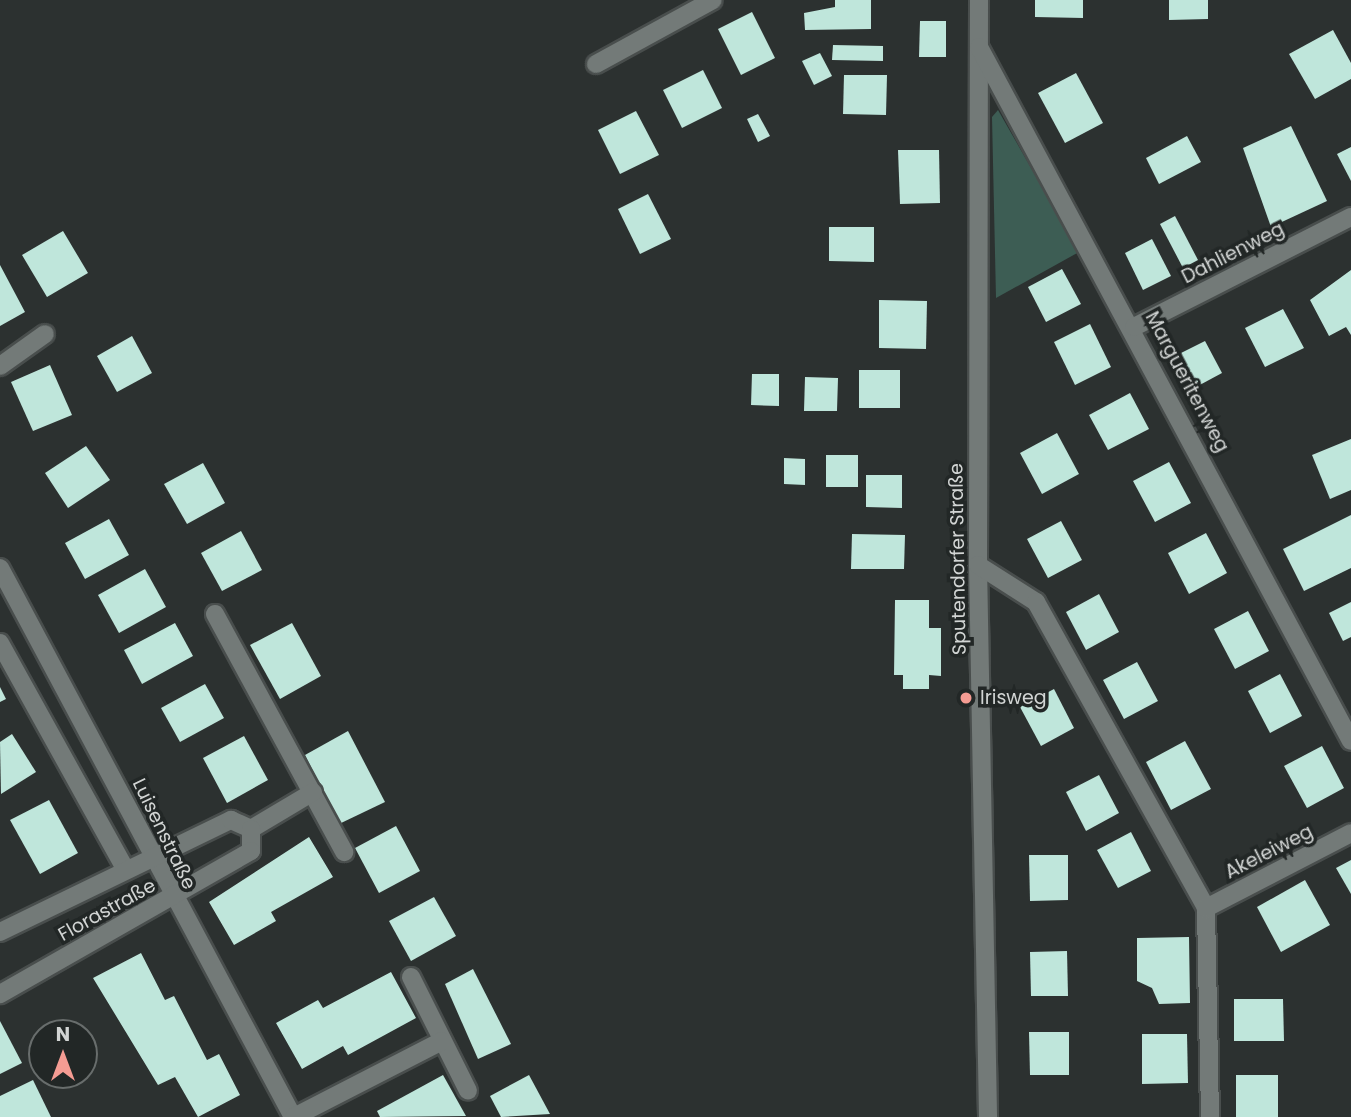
<!DOCTYPE html>
<meta charset="utf-8">
<style>
body{margin:0}
#map{position:relative;width:1351px;height:1117px;overflow:hidden;background:#2c3130;font-family:Poppins,sans-serif}
div>[style]{position:absolute}
.green>*{inset:0;background:#3d5d54}
.building>*{inset:0;background:#bfe6db}
.roads{filter:drop-shadow(2px 0 #494e4d) drop-shadow(-2px 0 #494e4d) drop-shadow(0 2px #494e4d) drop-shadow(0 -2px #494e4d)}
.minor>*{height:18px;margin:-9px;padding:0 9px;transform-origin:9px;border-radius:9px;background:#737a78}
.dots>*{width:19px;height:19px;translate:-50% -50%;box-sizing:border-box;border:4px solid #222726;border-radius:50%}
span{translate:-50% -50%;white-space:nowrap;text-align:center;line-height:1.15;-webkit-text-stroke:7px #222726;paint-order:stroke}
.street-label{font-size:19px;color:#d2d5d4}
.poi-label{font-size:19px;color:#d2d5d4}
.left{translate:0 -50%;text-align:left}
.north{position:absolute;left:28px;top:1019px;width:70px;height:70px;box-sizing:border-box;background:#222726;border:2px solid #686d6c;border-radius:50%;rotate:0deg;font-size:19px;font-weight:700;line-height:28px;text-align:center;color:#d2d5d4}
.north::after{content:'';display:block;margin:auto;width:24px;height:32px;background:#f59c93;clip-path:polygon(50% 0,100% 100%,50% 72%,0 100%)}
</style>
<div id="map">
<div class="green">
<div style="clip-path:polygon(998px 110px,1079px 252px,996px 298px,992px 117px)"></div>
</div>
<div class="building">
<div style="clip-path:polygon(835px 0,871px 0,871px 29px,805px 30px,804px 13px,835px 7px)"></div>
<div style="clip-path:polygon(1035px 0,1083px 0,1083px 18px,1035px 17px)"></div>
<div style="clip-path:polygon(1169px 0,1208px 0,1208px 19px,1169px 20px)"></div>
<div style="clip-path:polygon(752px 12px,775px 58px,741px 75px,718px 29px)"></div>
<div style="clip-path:polygon(920px 21px,946px 21px,946px 57px,919px 57px)"></div>
<div style="clip-path:polygon(1333px 30px,1351px 63px,1351px 79px,1315px 99px,1289px 54px)"></div>
<div style="clip-path:polygon(833px 45px,883px 46px,883px 61px,832px 60px)"></div>
<div style="clip-path:polygon(820px 53px,832px 76px,814px 85px,802px 61px)"></div>
<div style="clip-path:polygon(703px 70px,722px 108px,682px 128px,663px 90px)"></div>
<div style="clip-path:polygon(1076px 73px,1103px 123px,1065px 143px,1038px 93px)"></div>
<div style="clip-path:polygon(844px 75px,887px 75px,886px 115px,843px 114px)"></div>
<div style="clip-path:polygon(636px 111px,659px 155px,620px 174px,598px 130px)"></div>
<div style="clip-path:polygon(758px 114px,770px 136px,758px 142px,747px 119px)"></div>
<div style="clip-path:polygon(1291px 126px,1327px 201px,1271px 227px,1243px 148px)"></div>
<div style="clip-path:polygon(1187px 136px,1201px 162px,1159px 184px,1146px 158px)"></div>
<div style="clip-path:polygon(1351px 147px,1351px 181px,1337px 154px)"></div>
<div style="clip-path:polygon(898px 150px,939px 150px,940px 203px,900px 204px)"></div>
<div style="clip-path:polygon(648px 194px,671px 239px,640px 254px,618px 209px)"></div>
<div style="clip-path:polygon(1175px 216px,1198px 260px,1183px 268px,1160px 224px)"></div>
<div style="clip-path:polygon(829px 227px,874px 227px,874px 262px,829px 261px)"></div>
<div style="clip-path:polygon(63px 231px,88px 273px,47px 297px,22px 255px)"></div>
<div style="clip-path:polygon(1152px 239px,1171px 276px,1143px 290px,1125px 253px)"></div>
<div style="clip-path:polygon(0 265px,25px 312px,0 326px)"></div>
<div style="clip-path:polygon(1062px 269px,1081px 304px,1046px 322px,1028px 287px)"></div>
<div style="clip-path:polygon(1351px 270px,1351px 335px,1346px 327px,1329px 336px,1310px 300px)"></div>
<div style="clip-path:polygon(879px 300px,927px 301px,926px 349px,879px 348px)"></div>
<div style="clip-path:polygon(1283px 309px,1304px 348px,1265px 367px,1245px 328px)"></div>
<div style="clip-path:polygon(1090px 324px,1111px 367px,1075px 385px,1054px 342px)"></div>
<div style="clip-path:polygon(132px 336px,152px 373px,117px 392px,97px 356px)"></div>
<div style="clip-path:polygon(1205px 341px,1222px 373px,1196px 387px,1179px 354px)"></div>
<div style="clip-path:polygon(50px 365px,72px 415px,33px 431px,11px 382px)"></div>
<div style="clip-path:polygon(859px 370px,900px 370px,900px 408px,859px 408px)"></div>
<div style="clip-path:polygon(752px 374px,779px 374px,779px 406px,751px 405px)"></div>
<div style="clip-path:polygon(805px 377px,838px 378px,837px 411px,804px 411px)"></div>
<div style="clip-path:polygon(1130px 393px,1149px 429px,1108px 450px,1089px 415px)"></div>
<div style="clip-path:polygon(1057px 433px,1079px 474px,1042px 494px,1020px 453px)"></div>
<div style="clip-path:polygon(1351px 439px,1351px 490px,1330px 499px,1312px 455px)"></div>
<div style="clip-path:polygon(86px 446px,110px 480px,68px 508px,45px 473px)"></div>
<div style="clip-path:polygon(826px 455px,858px 455px,858px 487px,826px 487px)"></div>
<div style="clip-path:polygon(784px 458px,805px 459px,805px 485px,784px 484px)"></div>
<div style="clip-path:polygon(1169px 462px,1191px 503px,1155px 522px,1133px 481px)"></div>
<div style="clip-path:polygon(203px 463px,225px 503px,187px 524px,164px 484px)"></div>
<div style="clip-path:polygon(866px 475px,902px 475px,902px 508px,866px 507px)"></div>
<div style="clip-path:polygon(1351px 515px,1351px 568px,1304px 591px,1283px 549px)"></div>
<div style="clip-path:polygon(109px 519px,129px 555px,85px 579px,65px 543px)"></div>
<div style="clip-path:polygon(1061px 521px,1082px 560px,1048px 578px,1027px 539px)"></div>
<div style="clip-path:polygon(241px 531px,262px 570px,222px 591px,201px 553px)"></div>
<div style="clip-path:polygon(1206px 533px,1227px 573px,1189px 594px,1168px 553px)"></div>
<div style="clip-path:polygon(852px 534px,905px 535px,904px 569px,851px 569px)"></div>
<div style="clip-path:polygon(145px 569px,166px 607px,119px 633px,98px 595px)"></div>
<div style="clip-path:polygon(1099px 594px,1119px 632px,1086px 650px,1066px 612px)"></div>
<div style="clip-path:polygon(895px 600px,929px 600px,929px 628px,941px 628px,941px 676px,929px 675px,929px 689px,903px 689px,903px 675px,894px 675px)"></div>
<div style="clip-path:polygon(1351px 602px,1351px 637px,1343px 641px,1329px 613px)"></div>
<div style="clip-path:polygon(1248px 611px,1269px 651px,1235px 669px,1214px 629px)"></div>
<div style="clip-path:polygon(175px 623px,193px 656px,142px 684px,124px 650px)"></div>
<div style="clip-path:polygon(292px 623px,321px 676px,280px 699px,250px 645px)"></div>
<div style="clip-path:polygon(1137px 662px,1158px 701px,1124px 719px,1103px 680px)"></div>
<div style="clip-path:polygon(1280px 674px,1302px 716px,1270px 733px,1248px 691px)"></div>
<div style="clip-path:polygon(205px 684px,224px 718px,180px 742px,161px 708px)"></div>
<div style="clip-path:polygon(0 687px,6px 699px,0 702px)"></div>
<div style="clip-path:polygon(1054px 689px,1074px 728px,1041px 746px,1020px 707px)"></div>
<div style="clip-path:polygon(348px 731px,385px 802px,339px 824px,305px 755px)"></div>
<div style="clip-path:polygon(12px 734px,36px 772px,1px 794px,0 742px)"></div>
<div style="clip-path:polygon(244px 736px,268px 780px,227px 803px,203px 758px)"></div>
<div style="clip-path:polygon(1185px 741px,1211px 789px,1171px 810px,1146px 762px)"></div>
<div style="clip-path:polygon(1322px 746px,1344px 788px,1307px 808px,1284px 766px)"></div>
<div style="clip-path:polygon(1099px 775px,1119px 813px,1086px 831px,1066px 792px)"></div>
<div style="clip-path:polygon(49px 800px,78px 853px,40px 874px,10px 820px)"></div>
<div style="clip-path:polygon(396px 826px,420px 871px,379px 893px,355px 848px)"></div>
<div style="clip-path:polygon(1131px 832px,1151px 871px,1118px 888px,1097px 850px)"></div>
<div style="clip-path:polygon(309px 837px,333px 877px,271px 912px,276px 921px,234px 945px,209px 902px)"></div>
<div style="clip-path:polygon(1029px 855px,1068px 855px,1068px 900px,1030px 901px)"></div>
<div style="clip-path:polygon(1351px 860px,1351px 894px,1336px 868px)"></div>
<div style="clip-path:polygon(1305px 880px,1330px 925px,1281px 952px,1257px 907px)"></div>
<div style="clip-path:polygon(434px 897px,456px 936px,411px 961px,389px 921px)"></div>
<div style="clip-path:polygon(1189px 937px,1190px 1003px,1159px 1004px,1152px 988px,1137px 981px,1137px 938px)"></div>
<div style="clip-path:polygon(1067px 951px,1068px 996px,1031px 996px,1030px 952px)"></div>
<div style="clip-path:polygon(141px 953px,165px 1000px,174px 996px,207px 1060px,219px 1054px,240px 1095px,198px 1117px,175px 1077px,158px 1085px,93px 978px)"></div>
<div style="clip-path:polygon(473px 969px,511px 1044px,478px 1059px,445px 984px)"></div>
<div style="clip-path:polygon(391px 972px,416px 1018px,348px 1055px,343px 1046px,302px 1069px,276px 1023px,318px 1000px,323px 1008px)"></div>
<div style="clip-path:polygon(1234px 999px,1283px 999px,1284px 1041px,1234px 1041px)"></div>
<div style="clip-path:polygon(0 1021px,22px 1063px,0 1074px)"></div>
<div style="clip-path:polygon(1029px 1032px,1069px 1032px,1069px 1075px,1030px 1075px)"></div>
<div style="clip-path:polygon(1142px 1034px,1187px 1034px,1188px 1083px,1142px 1084px)"></div>
<div style="clip-path:polygon(443px 1075px,466px 1116px,380px 1117px,377px 1111px)"></div>
<div style="clip-path:polygon(529px 1075px,550px 1114px,501px 1117px,490px 1096px)"></div>
<div style="clip-path:polygon(1236px 1075px,1278px 1075px,1278px 1117px,1236px 1117px)"></div>
<div style="clip-path:polygon(33px 1080px,51px 1117px,0 1117px,0 1096px)"></div>
</div>
<div class="roads">
<div class="minor">
<div style="left:979px;top:0;width:565px;rotate:90.1deg"></div>
<div style="left:978px;top:565px;width:552px;rotate:88.96deg"></div>
<div style="left:979px;top:47px;width:787px;rotate:61.81deg"></div>
<div style="left:596px;top:64px;width:133px;rotate:-28.7deg"></div>
<div style="left:1134px;top:327px;width:243px;rotate:-26.9deg"></div>
<div style="left:0;top:366px;width:55px;rotate:-35.4deg"></div>
<div style="left:978px;top:565px;width:69px;rotate:32.5deg"></div>
<div style="left:1036px;top:602px;width:350px;rotate:60.9deg"></div>
<div style="left:1206px;top:908px;width:209px;rotate:88.9deg"></div>
<div style="left:0;top:568px;width:622px;rotate:61.91deg"></div>
<div style="left:215px;top:614px;width:271px;rotate:61.5deg"></div>
<div style="left:0;top:643px;width:256px;rotate:61deg"></div>
<div style="left:251px;top:829px;width:72px;rotate:-30.8deg"></div>
<div style="left:1206px;top:908px;width:163px;rotate:-27.3deg"></div>
<div style="left:0;top:932px;width:257px;rotate:-25.9deg"></div>
<div style="left:231px;top:820px;width:22px;rotate:24deg"></div>
<div style="left:251px;top:829px;width:22px;rotate:90deg"></div>
<div style="left:251px;top:851px;width:289px;rotate:150.3deg"></div>
<div style="left:411px;top:977px;width:127px;rotate:63.4deg"></div>
<div style="left:294px;top:1117px;width:166px;rotate:-27.2deg"></div>
</div>
</div>
<div class="dots">
<div style="left:966px;top:698px;background:#f59c93"></div>
</div>
<div class="street-label">
<span style="left:1233px;top:253px;rotate:-27deg">Dahlienweg</span>
<span style="left:1187px;top:382px;rotate:62deg">Margueritenweg</span>
<span style="left:958px;top:559px;rotate:-91deg">Sputendorfer Straße</span>
<span style="left:164px;top:834px;rotate:64deg">Luisenstraße</span>
<span style="left:1269px;top:852px;rotate:-27deg">Akeleiweg</span>
<span style="left:107px;top:910px;rotate:-29deg">Florastraße</span>
</div>
<div class="poi-label">
<span class="left" style="left:980px;top:698px">Irisweg</span>
</div>
<div class="north">N</div>
</div>
